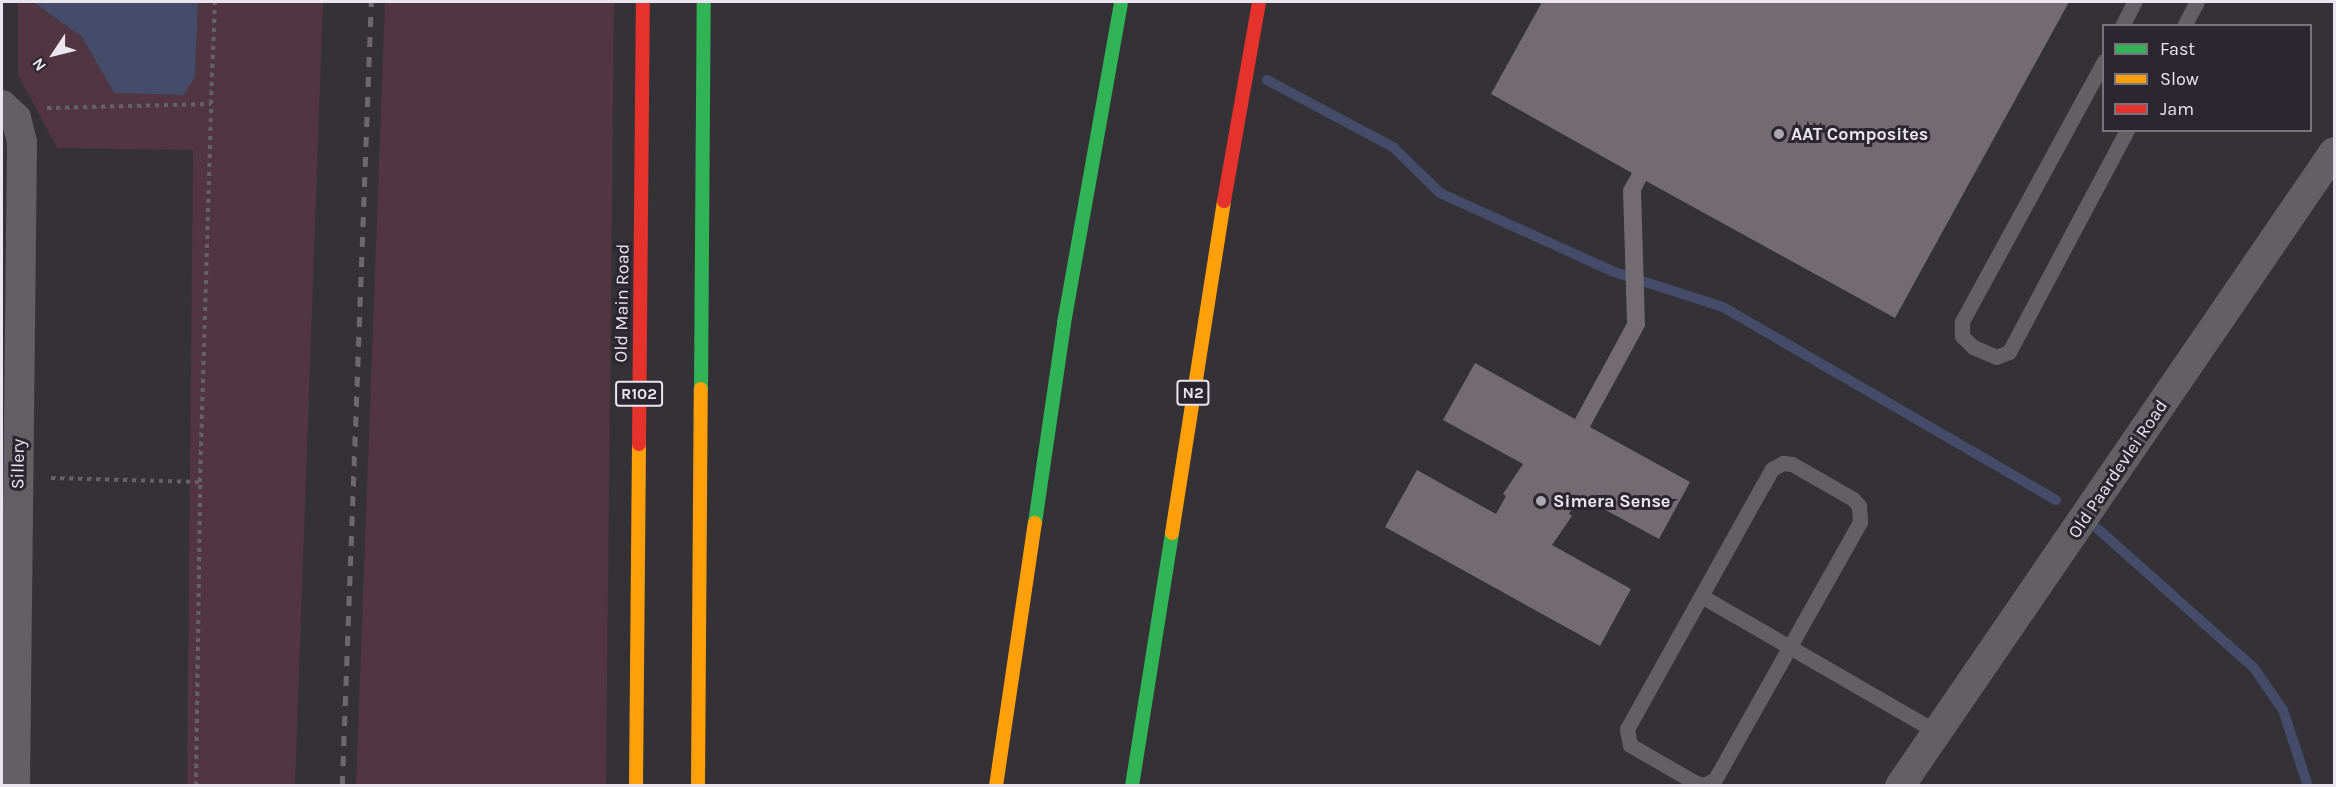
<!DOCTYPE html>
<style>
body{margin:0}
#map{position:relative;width:2336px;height:787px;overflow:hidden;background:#353237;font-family:Karla,sans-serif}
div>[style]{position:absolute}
.green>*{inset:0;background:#513540}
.water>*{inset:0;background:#444c6a}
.stream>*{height:10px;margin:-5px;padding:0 5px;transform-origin:5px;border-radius:5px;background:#444c6a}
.building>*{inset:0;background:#736b72}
.path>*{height:4px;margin-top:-2px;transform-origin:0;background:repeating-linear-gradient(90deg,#646265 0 4.5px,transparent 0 9px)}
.lane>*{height:15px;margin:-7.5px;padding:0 7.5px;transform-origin:7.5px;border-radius:7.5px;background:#626064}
.street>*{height:30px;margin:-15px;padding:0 15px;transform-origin:15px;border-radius:15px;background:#626064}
.fast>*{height:14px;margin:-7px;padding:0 7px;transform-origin:7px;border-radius:7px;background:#30b455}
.slow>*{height:14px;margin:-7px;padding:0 7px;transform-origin:7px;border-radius:7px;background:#ff9f0a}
.jam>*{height:14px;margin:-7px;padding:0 7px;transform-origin:7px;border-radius:7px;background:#e5322d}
.rail>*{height:4.5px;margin-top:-2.25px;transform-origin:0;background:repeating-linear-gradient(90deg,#6b696d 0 10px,transparent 0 20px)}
.dots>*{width:16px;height:16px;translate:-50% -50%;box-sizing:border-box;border:3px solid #2c2630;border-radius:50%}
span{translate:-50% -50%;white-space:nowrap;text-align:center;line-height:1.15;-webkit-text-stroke:6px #2c2630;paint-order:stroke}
.shield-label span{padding:2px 4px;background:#2c2630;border:2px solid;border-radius:4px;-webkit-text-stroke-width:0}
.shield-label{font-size:16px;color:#ebe6ee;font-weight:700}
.poi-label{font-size:18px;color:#ebe6ee;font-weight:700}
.left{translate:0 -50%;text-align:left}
.street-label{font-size:18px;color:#ebe6ee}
.frame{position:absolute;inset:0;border:3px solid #ebe6ee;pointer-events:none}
.legend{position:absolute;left:2102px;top:24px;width:210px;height:108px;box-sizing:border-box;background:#2c2630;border:2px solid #78737c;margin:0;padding:8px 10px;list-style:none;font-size:18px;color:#ebe6ee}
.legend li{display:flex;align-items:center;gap:12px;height:30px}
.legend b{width:30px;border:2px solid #78737c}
.north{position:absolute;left:24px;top:24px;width:60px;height:60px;-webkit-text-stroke:4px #2c2630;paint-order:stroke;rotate:235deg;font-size:16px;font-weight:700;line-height:24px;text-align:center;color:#ebe6ee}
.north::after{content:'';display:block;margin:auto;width:21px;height:27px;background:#ebe6ee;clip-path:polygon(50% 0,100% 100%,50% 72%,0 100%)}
</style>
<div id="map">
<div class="green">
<div style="clip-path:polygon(18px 2px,33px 2px,82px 37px,114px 93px,184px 95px,195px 77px,198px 2px,323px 2px,295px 785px,187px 785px,193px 150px,57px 148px,18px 75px)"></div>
<div style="clip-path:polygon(385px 2px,614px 2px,606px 785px,356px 785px)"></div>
</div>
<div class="water">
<div style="clip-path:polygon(33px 2px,198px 2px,195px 77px,184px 95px,114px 93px,82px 37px)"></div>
</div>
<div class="stream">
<div style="left:1267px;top:80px;width:143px;rotate:28deg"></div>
<div style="left:1393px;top:147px;width:66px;rotate:44.4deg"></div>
<div style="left:1440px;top:193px;width:191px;rotate:24.4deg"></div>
<div style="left:1614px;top:272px;width:114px;rotate:17.8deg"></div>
<div style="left:1723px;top:307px;width:385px;rotate:30.1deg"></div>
<div style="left:2098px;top:529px;width:209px;rotate:41.7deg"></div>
<div style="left:2254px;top:668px;width:51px;rotate:55.4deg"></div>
<div style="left:2283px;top:710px;width:80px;rotate:71.8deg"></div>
</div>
<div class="building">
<div style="clip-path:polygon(1542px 2px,2069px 2px,1895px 318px,1646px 181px,1641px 191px,1645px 326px,1590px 427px,1690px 482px,1659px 539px,1580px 496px,1569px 514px,1572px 516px,1552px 545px,1631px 589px,1600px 646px,1385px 527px,1417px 470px,1496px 514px,1506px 496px,1503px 494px,1523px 464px,1443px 420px,1475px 363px,1575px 419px,1627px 323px,1623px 189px,1632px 173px,1491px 94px)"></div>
</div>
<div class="path">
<div style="left:47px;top:108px;width:164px;rotate:-1.4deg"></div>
<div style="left:211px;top:104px;width:102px;rotate:-87.8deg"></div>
<div style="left:51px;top:478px;width:149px;rotate:1.5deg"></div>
<div style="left:200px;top:482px;width:378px;rotate:-88.3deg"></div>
<div style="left:196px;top:786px;width:304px;rotate:-89.2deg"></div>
</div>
<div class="lane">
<div style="left:2122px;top:26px;width:27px;rotate:-63deg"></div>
<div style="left:2184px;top:26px;width:27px;rotate:-62deg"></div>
<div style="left:2104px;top:61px;width:296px;rotate:118.6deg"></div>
<div style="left:1962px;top:321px;width:15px;rotate:90deg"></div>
<div style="left:1962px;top:336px;width:16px;rotate:45deg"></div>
<div style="left:1973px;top:347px;width:25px;rotate:23deg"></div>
<div style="left:1996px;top:357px;width:14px;rotate:-21deg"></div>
<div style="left:2009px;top:352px;width:251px;rotate:-62deg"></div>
<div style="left:1783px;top:463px;width:9px;rotate:6deg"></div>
<div style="left:1792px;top:464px;width:70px;rotate:29.8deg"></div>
<div style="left:1853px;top:499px;width:9px;rotate:49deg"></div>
<div style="left:1859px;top:506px;width:16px;rotate:86deg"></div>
<div style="left:1860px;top:522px;width:295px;rotate:119.4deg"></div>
<div style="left:1715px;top:779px;width:13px;rotate:151deg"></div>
<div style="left:1704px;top:785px;width:8px;rotate:-166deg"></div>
<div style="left:1696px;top:783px;width:76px;rotate:-150.1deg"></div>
<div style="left:1630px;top:745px;width:16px;rotate:-101deg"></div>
<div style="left:1627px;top:729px;width:279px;rotate:-60.9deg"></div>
<div style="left:1763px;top:485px;width:18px;rotate:-61deg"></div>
<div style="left:1772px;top:469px;width:13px;rotate:-29deg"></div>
<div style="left:1703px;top:597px;width:270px;rotate:30deg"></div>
</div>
<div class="street">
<div style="left:2px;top:105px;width:19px;rotate:43deg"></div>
<div style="left:16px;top:118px;width:25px;rotate:76deg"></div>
<div style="left:22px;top:142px;width:644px;rotate:90.62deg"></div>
<div style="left:1900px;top:786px;width:768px;rotate:-55.61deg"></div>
</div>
<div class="fast">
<div style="left:701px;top:389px;width:387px;rotate:-89.6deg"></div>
<div style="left:1035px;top:523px;width:202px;rotate:-81.7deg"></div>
<div style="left:1064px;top:323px;width:326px;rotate:-79.9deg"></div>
<div style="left:1132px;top:786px;width:256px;rotate:-81deg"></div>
</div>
<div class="slow">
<div style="left:1172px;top:533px;width:336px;rotate:-81.1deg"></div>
<div style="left:636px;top:786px;width:342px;rotate:-89.5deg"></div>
<div style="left:698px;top:786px;width:397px;rotate:-89.6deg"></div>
<div style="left:996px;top:786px;width:266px;rotate:-81.6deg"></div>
</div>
<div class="jam">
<div style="left:1224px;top:201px;width:202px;rotate:-80deg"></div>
<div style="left:639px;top:444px;width:442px;rotate:-89.5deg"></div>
</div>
<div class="rail">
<div style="left:342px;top:786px;width:785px;rotate:-87.88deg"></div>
</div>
<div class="dots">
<div style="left:1779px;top:134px;background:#aba7ae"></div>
<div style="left:1541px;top:501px;background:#aba7ae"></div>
</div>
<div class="shield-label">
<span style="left:1193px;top:393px">N2</span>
<span style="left:639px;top:394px">R102</span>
</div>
<div class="poi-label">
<span class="left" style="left:1791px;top:134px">AAT Composites</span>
<span class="left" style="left:1553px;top:501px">Simera Sense</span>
</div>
<div class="street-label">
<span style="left:622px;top:303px;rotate:-89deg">Old Main Road</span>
<span style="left:18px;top:464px;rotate:-89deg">Sillery</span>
<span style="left:2118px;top:469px;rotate:-56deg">Old Paardevlei Road</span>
</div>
<div class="frame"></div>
<ul class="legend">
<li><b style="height:8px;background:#30b455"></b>Fast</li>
<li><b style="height:8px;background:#ff9f0a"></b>Slow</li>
<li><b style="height:8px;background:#e5322d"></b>Jam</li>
</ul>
<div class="north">N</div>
</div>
